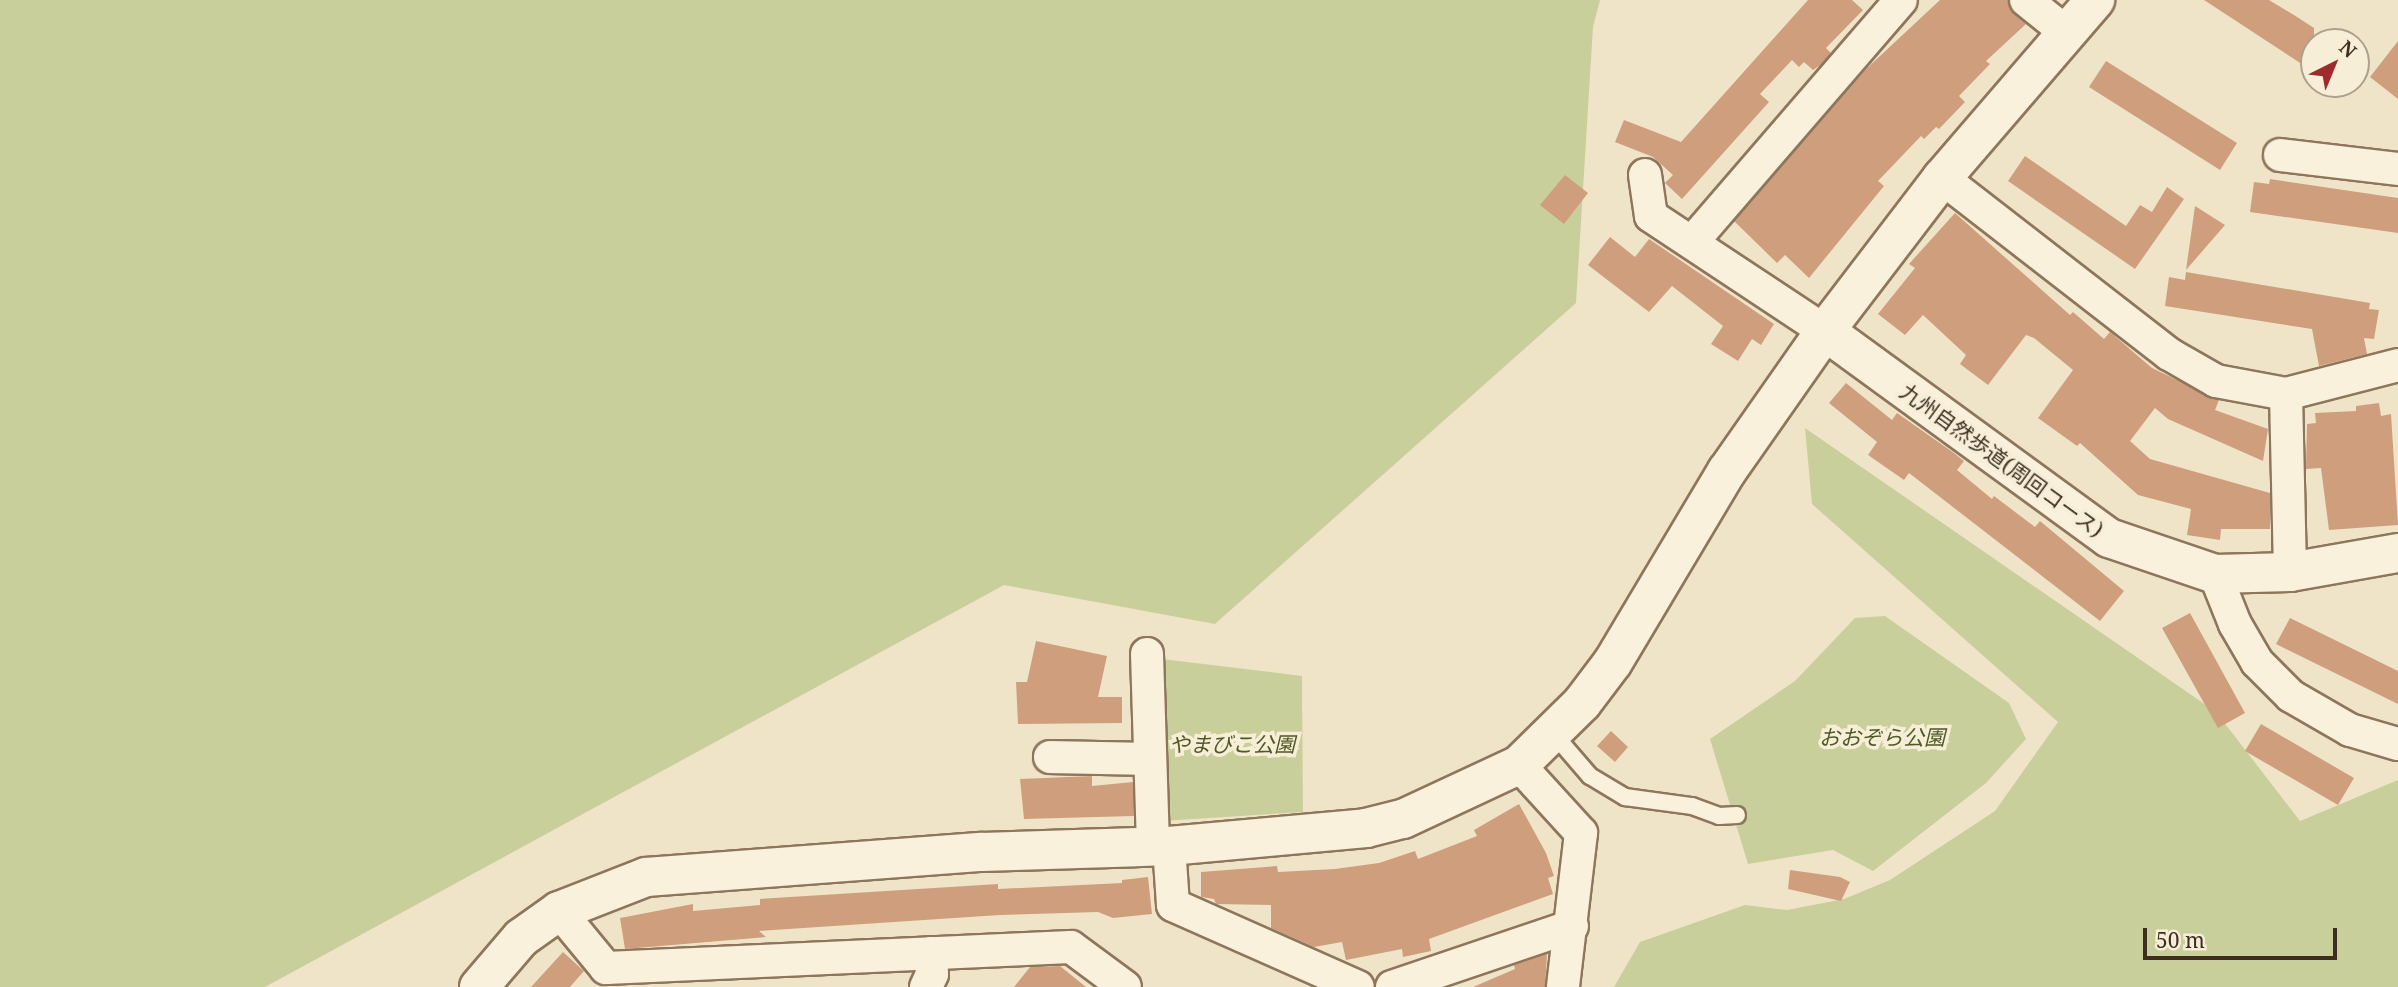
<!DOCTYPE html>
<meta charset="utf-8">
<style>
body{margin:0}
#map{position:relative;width:2398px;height:987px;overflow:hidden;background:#f0e4c8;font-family:"Noto Serif","Noto Sans JP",serif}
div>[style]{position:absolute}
.green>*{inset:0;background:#c9cf9b}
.building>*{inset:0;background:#cf9f7d}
.roads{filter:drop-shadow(2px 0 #8d765c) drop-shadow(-2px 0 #8d765c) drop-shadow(0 2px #8d765c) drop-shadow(0 -2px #8d765c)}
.lane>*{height:16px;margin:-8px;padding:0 8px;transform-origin:8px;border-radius:8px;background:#faf1dc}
.street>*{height:32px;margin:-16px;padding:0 16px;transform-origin:16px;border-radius:16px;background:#faf1dc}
.secondary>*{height:38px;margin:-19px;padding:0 19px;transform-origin:19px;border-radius:19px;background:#faf1dc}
span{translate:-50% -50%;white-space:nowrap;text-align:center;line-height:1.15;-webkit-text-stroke:7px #f7eed8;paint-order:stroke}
.street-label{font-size:21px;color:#3d2e20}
.park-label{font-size:21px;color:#4d5a26;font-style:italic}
.north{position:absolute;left:2300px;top:28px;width:70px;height:70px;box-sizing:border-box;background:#f7eed8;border:2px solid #ada18e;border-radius:50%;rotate:43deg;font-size:19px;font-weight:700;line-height:28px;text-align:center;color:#3d2e20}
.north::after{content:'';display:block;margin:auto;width:24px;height:32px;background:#9e2a2b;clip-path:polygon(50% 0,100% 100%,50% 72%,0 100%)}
.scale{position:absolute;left:2143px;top:928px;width:194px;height:32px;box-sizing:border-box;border:4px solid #3d2e20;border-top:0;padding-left:9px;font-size:21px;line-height:24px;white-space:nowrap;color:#3d2e20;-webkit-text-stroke:5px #f7eed8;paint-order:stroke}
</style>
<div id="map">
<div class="green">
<div style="clip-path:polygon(0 0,1600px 0,1593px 27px,1576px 303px,1215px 624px,1004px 585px,265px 987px,0 987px)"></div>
<div style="clip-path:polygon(1805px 428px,2216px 712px,2300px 821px,2398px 780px,2398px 987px,1614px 987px,1640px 942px,1745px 905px,1787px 910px,1844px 899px,1890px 880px,1995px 811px,2058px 722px,1812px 504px)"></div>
<div style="clip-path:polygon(1885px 616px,2009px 703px,2026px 739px,1986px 783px,1873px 871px,1833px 850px,1748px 864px,1710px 739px,1795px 681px,1855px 618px)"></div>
<div style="clip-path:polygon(1162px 659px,1302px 676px,1303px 812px,1162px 821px)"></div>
</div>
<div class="building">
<div style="clip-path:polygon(1808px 0,1852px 0,1863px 10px,1826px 48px,1831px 53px,1822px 64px,1813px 70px,1804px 62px,1799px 67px,1792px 60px,1760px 94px,1769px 102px,1682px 199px,1665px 183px,1673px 175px,1653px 157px,1615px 142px,1624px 120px,1681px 142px)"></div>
<div style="clip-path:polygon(1940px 0,2008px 0,2014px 14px,2026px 24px,1986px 61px,1990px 64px,1959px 96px,1965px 102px,1939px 129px,1936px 127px,1924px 139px,1921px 136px,1878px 181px,1884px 186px,1809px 278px,1785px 255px,1777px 263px,1734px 221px,1865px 70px)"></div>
<div style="clip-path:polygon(2204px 0,2269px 0,2294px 15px,2314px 28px,2314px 72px)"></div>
<div style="clip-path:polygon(2398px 41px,2398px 99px,2370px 77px)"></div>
<div style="clip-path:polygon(2106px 61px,2237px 143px,2220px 170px,2089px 87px)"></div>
<div style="clip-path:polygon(2025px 156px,2126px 226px,2140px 205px,2152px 212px,2167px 187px,2184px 199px,2135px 269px,2008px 181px)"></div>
<div style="clip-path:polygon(1565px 175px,1588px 193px,1564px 224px,1540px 205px)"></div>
<div style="clip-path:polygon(2270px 179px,2398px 198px,2398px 233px,2250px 212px,2254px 182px,2269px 184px)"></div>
<div style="clip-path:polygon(2195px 206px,2225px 225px,2186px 270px)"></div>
<div style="clip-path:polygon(1955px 213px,2070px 315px,2073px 312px,2104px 339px,2110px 332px,2152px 368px,2219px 400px,2215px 410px,2268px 429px,2263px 461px,2168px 419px,2155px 408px,2130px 441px,2150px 459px,2270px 493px,2270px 529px,2221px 529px,2220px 540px,2187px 535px,2191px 509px,2138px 495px,2080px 443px,2077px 446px,2038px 418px,2073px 370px,2034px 338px,2026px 335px,1988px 385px,1960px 364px,1966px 355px,1923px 315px,1905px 335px,1878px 314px,1915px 268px,1909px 264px)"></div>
<div style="clip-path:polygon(1610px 237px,1635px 257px,1649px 239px,1774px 324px,1761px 345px,1752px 339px,1738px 361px,1711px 344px,1723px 326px,1672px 286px,1649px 312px,1588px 265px)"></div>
<div style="clip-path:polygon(2186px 272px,2370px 303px,2369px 309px,2379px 310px,2374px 339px,2364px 338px,2367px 354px,2319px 366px,2312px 329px,2165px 306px,2169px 277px,2185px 280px)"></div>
<div style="clip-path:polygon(1846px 383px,1892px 420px,1897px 413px,1954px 453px,1964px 461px,1957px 470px,1992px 499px,1994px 496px,2035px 527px,2040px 521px,2124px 591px,2100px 621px,1909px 473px,1904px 480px,1868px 455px,1877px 442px,1829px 403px)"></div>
<div style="clip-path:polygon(2379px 403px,2381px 416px,2391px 414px,2398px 525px,2329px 530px,2321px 468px,2306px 469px,2307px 424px,2316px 423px,2315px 413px,2356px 411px,2356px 406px)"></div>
<div style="clip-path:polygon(2190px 613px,2245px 713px,2218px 728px,2162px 628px)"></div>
<div style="clip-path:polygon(2290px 618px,2398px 671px,2398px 704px,2276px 644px)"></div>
<div style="clip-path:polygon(1036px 641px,1107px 656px,1098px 697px,1122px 697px,1122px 723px,1018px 724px,1016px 682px,1027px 682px)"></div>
<div style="clip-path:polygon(2261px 724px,2354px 778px,2338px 805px,2245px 751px)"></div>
<div style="clip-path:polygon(1611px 731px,1628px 747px,1615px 762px,1597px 746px)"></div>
<div style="clip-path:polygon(1092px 776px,1092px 786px,1133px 782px,1134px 816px,1024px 819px,1020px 779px)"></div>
<div style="clip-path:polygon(1519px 804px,1546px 853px,1554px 876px,1548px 878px,1553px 894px,1429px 939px,1431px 951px,1403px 957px,1402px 949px,1346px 960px,1342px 942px,1314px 947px,1271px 928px,1271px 905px,1216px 904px,1214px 899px,1201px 897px,1201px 872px,1277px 866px,1278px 872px,1335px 869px,1379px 863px,1415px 851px,1418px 859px,1477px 836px,1474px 830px)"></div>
<div style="clip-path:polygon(1790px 870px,1840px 877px,1850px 882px,1841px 901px,1788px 889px)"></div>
<div style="clip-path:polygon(1148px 877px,1152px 914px,1113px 918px,1098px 912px,1000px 915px,759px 931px,766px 937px,625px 949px,620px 918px,693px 904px,693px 911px,760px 905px,760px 899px,998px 884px,998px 889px,1122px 883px,1122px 880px)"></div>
<div style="clip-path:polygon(563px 952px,584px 971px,570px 987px,531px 987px)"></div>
<div style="clip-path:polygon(1547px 954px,1545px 987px,1473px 987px,1515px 969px,1514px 965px)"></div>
<div style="clip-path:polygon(1060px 966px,1086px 987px,1014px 987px,1030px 967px)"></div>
</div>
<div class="roads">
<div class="lane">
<div style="left:1552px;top:732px;width:58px;rotate:49.2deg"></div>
<div style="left:1590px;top:776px;width:41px;rotate:31deg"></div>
<div style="left:1625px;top:797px;width:68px;rotate:7.7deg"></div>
<div style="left:1692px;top:806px;width:29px;rotate:20deg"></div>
<div style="left:1719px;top:816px;width:18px;rotate:-3deg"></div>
</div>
<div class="street">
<div style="left:2026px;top:0;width:53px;rotate:38.8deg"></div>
<div style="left:2280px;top:155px;width:119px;rotate:6.8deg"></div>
<div style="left:1645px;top:175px;width:41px;rotate:81.7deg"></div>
<div style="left:1651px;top:216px;width:209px;rotate:33.5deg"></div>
<div style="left:1942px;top:178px;width:287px;rotate:37.8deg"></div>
<div style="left:2169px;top:354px;width:54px;rotate:29.9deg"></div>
<div style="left:2216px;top:381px;width:71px;rotate:10.5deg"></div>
<div style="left:2286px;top:394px;width:116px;rotate:-14.5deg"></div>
<div style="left:1693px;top:241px;width:318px;rotate:-49.2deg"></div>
<div style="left:2286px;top:394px;width:178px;rotate:88.7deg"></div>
<div style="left:2215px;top:574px;width:54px;rotate:68.2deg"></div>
<div style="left:2235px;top:624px;width:44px;rotate:59.9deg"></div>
<div style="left:2257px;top:662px;width:48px;rotate:45deg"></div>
<div style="left:2291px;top:696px;width:68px;rotate:30deg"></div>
<div style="left:2350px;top:730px;width:50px;rotate:16.3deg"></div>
<div style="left:1147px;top:654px;width:192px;rotate:88.2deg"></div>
<div style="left:1050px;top:757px;width:100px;rotate:1.1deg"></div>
<div style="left:1519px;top:765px;width:92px;rotate:47.6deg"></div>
<div style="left:1581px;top:833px;width:155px;rotate:96.7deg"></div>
<div style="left:1169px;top:846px;width:59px;rotate:86.1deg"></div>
<div style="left:1173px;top:905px;width:202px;rotate:23.9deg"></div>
<div style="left:559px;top:911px;width:74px;rotate:50.5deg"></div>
<div style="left:606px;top:968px;width:465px;rotate:-2.6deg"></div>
<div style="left:1071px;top:947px;width:67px;rotate:36.5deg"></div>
<div style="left:926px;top:987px;width:14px;rotate:-65deg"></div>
<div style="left:932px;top:974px;width:21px;rotate:-93deg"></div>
<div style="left:1392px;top:987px;width:190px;rotate:-18.7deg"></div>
</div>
<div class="secondary">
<div style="left:1825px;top:331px;width:351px;rotate:36.1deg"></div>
<div style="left:2109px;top:538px;width:112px;rotate:18.8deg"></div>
<div style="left:2215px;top:574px;width:75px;rotate:-1.5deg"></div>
<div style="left:2290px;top:572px;width:110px;rotate:-10deg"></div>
<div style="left:479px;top:987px;width:65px;rotate:-49.4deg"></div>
<div style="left:521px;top:938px;width:47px;rotate:-35.4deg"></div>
<div style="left:559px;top:911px;width:93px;rotate:-21.3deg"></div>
<div style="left:646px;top:877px;width:337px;rotate:-4.3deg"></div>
<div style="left:982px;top:852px;width:187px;rotate:-1.8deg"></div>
<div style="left:1169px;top:846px;width:198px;rotate:-5.2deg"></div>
<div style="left:1366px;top:828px;width:38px;rotate:-14deg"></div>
<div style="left:1403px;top:819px;width:128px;rotate:-25deg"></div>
<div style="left:1519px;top:765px;width:88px;rotate:-44.5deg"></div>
<div style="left:1582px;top:703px;width:51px;rotate:-52.9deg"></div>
<div style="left:1613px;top:662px;width:222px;rotate:-59.2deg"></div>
<div style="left:1727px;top:471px;width:171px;rotate:-55deg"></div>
<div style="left:1825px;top:331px;width:193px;rotate:-52.6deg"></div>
<div style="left:1942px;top:178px;width:235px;rotate:-49.3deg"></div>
</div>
</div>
<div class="street-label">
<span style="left:2002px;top:460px;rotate:36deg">九州自然歩道(周回コース)</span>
</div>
<div class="park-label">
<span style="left:1882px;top:737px">おおぞら公園</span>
<span style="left:1232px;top:744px">やまびこ公園</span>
</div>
<div class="north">N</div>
<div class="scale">50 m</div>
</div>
